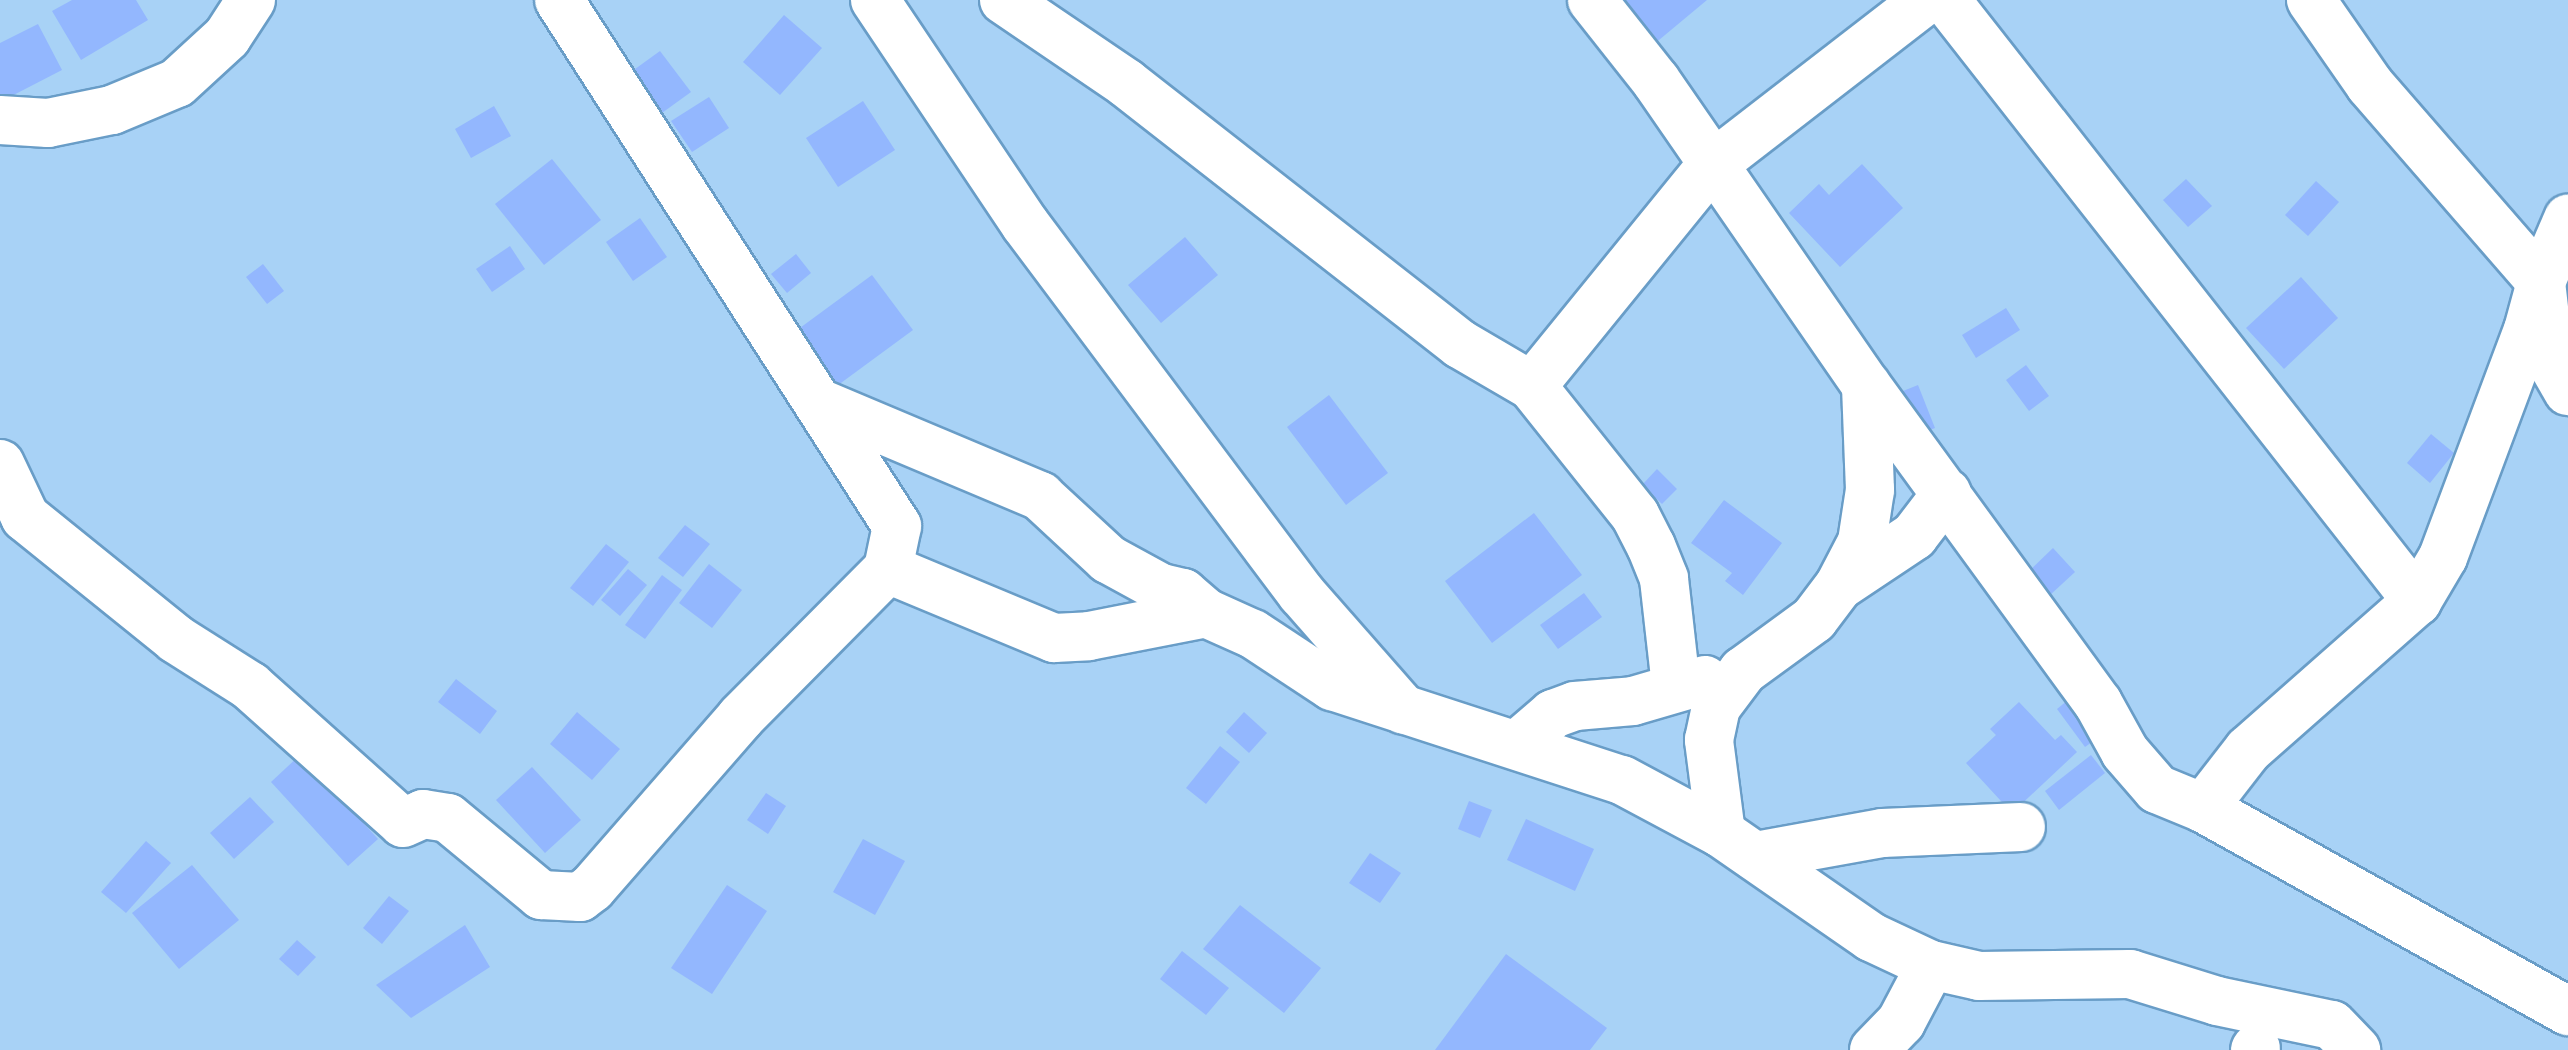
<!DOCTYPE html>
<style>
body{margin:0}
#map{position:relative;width:2568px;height:1050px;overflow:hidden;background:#a8d2f6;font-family:"Titillium Web",sans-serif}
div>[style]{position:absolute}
.building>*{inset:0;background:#93b7fe}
.roads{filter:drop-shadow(2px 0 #699dc7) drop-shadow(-2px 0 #699dc7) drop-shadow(0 2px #699dc7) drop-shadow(0 -2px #699dc7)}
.minor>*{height:48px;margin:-24px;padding:0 24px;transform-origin:24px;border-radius:24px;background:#fff}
span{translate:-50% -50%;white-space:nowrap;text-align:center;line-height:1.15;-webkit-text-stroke:8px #bedef9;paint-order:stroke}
</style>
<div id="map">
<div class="building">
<div style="clip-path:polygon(72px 0,136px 0,148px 20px,81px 60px,52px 11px)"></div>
<div style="clip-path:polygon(1624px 0,1707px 0,1647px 50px,1613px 10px)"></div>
<div style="clip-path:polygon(784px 15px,822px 48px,780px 95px,743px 62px)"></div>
<div style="clip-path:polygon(38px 24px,62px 70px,0 102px,0 43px)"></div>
<div style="clip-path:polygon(660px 51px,691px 92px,655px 118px,624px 77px)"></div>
<div style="clip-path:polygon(709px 97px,729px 128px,692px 152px,671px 121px)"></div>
<div style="clip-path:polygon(863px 101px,895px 150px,838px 187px,806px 138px)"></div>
<div style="clip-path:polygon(494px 106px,511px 136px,471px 158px,455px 129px)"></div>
<div style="clip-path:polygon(552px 159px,601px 220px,544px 265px,495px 204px)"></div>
<div style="clip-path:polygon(1862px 164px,1903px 208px,1840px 267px,1789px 213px,1819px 184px,1829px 195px)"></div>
<div style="clip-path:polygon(2186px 179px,2212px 206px,2188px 227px,2163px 200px)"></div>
<div style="clip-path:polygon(2316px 181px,2339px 202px,2308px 236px,2285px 215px)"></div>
<div style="clip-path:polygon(640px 218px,667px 257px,633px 281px,606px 242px)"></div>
<div style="clip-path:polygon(1185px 237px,1218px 275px,1161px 323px,1128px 285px)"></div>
<div style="clip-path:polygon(510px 246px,525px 269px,492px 292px,476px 269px)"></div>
<div style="clip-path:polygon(796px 254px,811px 273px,787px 293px,771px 274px)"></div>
<div style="clip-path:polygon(263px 264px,284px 291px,267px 304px,246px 277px)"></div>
<div style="clip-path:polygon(872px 275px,913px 330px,830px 391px,789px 336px)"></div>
<div style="clip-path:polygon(2301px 277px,2338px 318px,2284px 369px,2246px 328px)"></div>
<div style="clip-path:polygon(2006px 308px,2020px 330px,1976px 358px,1962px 335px)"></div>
<div style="clip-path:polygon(2026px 365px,2049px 396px,2029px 411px,2006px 380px)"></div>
<div style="clip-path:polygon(1918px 385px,1935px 428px,1914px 436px,1898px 393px)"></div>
<div style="clip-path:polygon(1329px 395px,1388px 473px,1346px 505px,1287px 427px)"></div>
<div style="clip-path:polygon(2431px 434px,2454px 453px,2430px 483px,2407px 463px)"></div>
<div style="clip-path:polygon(1657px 469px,1677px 489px,1662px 504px,1642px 485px)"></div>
<div style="clip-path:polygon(1724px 500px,1782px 543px,1743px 595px,1725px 581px,1732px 573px,1691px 543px)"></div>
<div style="clip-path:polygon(1534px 513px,1582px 575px,1492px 643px,1445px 581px)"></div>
<div style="clip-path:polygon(685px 525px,710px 544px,683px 577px,658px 558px)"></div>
<div style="clip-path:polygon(606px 544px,629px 562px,593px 606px,570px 588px)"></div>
<div style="clip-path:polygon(2053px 548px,2075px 572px,2049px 596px,2027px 573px)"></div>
<div style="clip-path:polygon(709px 564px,742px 590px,712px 628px,679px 603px)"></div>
<div style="clip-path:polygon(628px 569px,647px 585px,620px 616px,601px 600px)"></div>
<div style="clip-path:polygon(662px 575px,682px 590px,645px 639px,625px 625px)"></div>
<div style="clip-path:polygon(1584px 593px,1602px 617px,1558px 649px,1540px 625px)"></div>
<div style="clip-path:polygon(456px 679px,497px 711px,480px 734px,438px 702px)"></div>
<div style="clip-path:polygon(2073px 696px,2102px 735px,2085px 747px,2057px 709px)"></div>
<div style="clip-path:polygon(2019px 702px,2055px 740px,2061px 735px,2077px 752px,2012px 813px,1966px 763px,1996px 735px,1990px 729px)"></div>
<div style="clip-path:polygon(577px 712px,620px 749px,592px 780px,550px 744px)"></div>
<div style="clip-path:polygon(1244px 712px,1267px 733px,1249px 753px,1226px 732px)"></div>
<div style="clip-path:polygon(1220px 746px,1240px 762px,1206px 804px,1186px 788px)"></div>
<div style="clip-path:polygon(301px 754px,378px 839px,348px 866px,271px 782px)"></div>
<div style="clip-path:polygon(2091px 755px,2105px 773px,2059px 810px,2045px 791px)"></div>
<div style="clip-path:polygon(532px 767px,581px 820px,545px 853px,496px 800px)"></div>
<div style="clip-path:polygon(766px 793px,786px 806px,768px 834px,747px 820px)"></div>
<div style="clip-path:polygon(250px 797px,274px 822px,234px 859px,210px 833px)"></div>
<div style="clip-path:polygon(1469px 801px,1492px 810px,1480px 838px,1458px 829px)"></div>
<div style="clip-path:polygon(1526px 819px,1594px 849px,1575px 891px,1507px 860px)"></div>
<div style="clip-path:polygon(863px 839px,905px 861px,875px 915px,833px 892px)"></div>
<div style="clip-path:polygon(146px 841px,171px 863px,126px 913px,101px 892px)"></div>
<div style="clip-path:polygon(1370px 853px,1401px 873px,1380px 903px,1349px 883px)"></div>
<div style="clip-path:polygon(192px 865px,239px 920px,179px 969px,132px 913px)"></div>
<div style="clip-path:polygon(727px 885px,767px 911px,712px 994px,671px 968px)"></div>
<div style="clip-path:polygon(389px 896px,409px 911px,382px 944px,363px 928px)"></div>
<div style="clip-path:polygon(1240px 905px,1321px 968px,1284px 1013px,1203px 949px)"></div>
<div style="clip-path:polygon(465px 925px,490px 967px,411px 1018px,376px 985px)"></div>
<div style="clip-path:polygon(297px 940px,316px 957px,298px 976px,279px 959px)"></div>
<div style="clip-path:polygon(1182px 951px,1229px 988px,1206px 1015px,1160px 979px)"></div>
<div style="clip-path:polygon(1506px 954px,1607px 1028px,1590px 1050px,1435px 1050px)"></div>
</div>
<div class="roads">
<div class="minor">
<div style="left:875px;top:0;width:270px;rotate:56.2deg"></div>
<div style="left:1025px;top:224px;width:462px;rotate:53.2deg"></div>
<div style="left:1302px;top:594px;width:154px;rotate:48.7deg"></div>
<div style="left:1004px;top:0;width:148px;rotate:34.2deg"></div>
<div style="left:1126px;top:83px;width:424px;rotate:38deg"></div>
<div style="left:1460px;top:344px;width:83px;rotate:30.3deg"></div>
<div style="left:1532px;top:386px;width:165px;rotate:51.4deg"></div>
<div style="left:1635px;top:515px;width:35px;rotate:63deg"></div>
<div style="left:1651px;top:546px;width:35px;rotate:68deg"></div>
<div style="left:1664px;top:579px;width:108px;rotate:83.6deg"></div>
<div style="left:1592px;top:0;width:103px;rotate:51.7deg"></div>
<div style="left:1656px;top:81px;width:369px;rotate:55.4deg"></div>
<div style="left:1866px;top:385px;width:394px;rotate:53.9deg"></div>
<div style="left:2098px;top:703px;width:56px;rotate:61.1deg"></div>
<div style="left:2125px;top:752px;width:49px;rotate:49.1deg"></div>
<div style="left:2157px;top:789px;width:50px;rotate:22.4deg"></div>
<div style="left:2203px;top:808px;width:418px;rotate:29.1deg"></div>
<div style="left:1946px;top:0;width:764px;rotate:51.91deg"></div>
<div style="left:2311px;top:0;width:103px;rotate:55.2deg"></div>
<div style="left:2370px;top:85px;width:261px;rotate:49deg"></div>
<div style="left:2541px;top:282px;width:79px;rotate:83.4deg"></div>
<div style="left:2550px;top:360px;width:36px;rotate:60deg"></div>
<div style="left:0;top:120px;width:48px;rotate:3.6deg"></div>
<div style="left:48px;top:123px;width:65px;rotate:-11.5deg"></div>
<div style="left:112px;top:110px;width:70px;rotate:-22.6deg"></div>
<div style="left:177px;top:83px;width:68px;rotate:-42.6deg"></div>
<div style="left:227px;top:37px;width:44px;rotate:-57deg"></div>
<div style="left:1532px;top:386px;width:284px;rotate:-50.9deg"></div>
<div style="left:1711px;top:166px;width:272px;rotate:-37.7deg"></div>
<div style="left:819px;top:403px;width:240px;rotate:22.8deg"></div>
<div style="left:1040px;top:496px;width:93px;rotate:42.8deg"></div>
<div style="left:1108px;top:559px;width:60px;rotate:28.7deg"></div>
<div style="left:1161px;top:588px;width:23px;rotate:13deg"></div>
<div style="left:1183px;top:593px;width:30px;rotate:41deg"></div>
<div style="left:1206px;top:613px;width:51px;rotate:24.1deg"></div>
<div style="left:1253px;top:634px;width:95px;rotate:33.4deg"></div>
<div style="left:1332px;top:686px;width:305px;rotate:18deg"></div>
<div style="left:1622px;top:780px;width:112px;rotate:28.2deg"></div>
<div style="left:1721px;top:833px;width:183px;rotate:34.7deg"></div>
<div style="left:1871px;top:937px;width:66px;rotate:25deg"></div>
<div style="left:1931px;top:965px;width:49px;rotate:12.9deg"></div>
<div style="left:1979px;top:976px;width:151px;rotate:-0.8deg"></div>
<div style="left:2130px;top:974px;width:91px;rotate:17.2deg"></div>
<div style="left:2217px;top:1001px;width:117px;rotate:11.8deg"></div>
<div style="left:2332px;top:1025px;width:35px;rotate:46deg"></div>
<div style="left:0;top:464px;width:59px;rotate:64.7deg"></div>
<div style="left:25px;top:517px;width:194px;rotate:38.9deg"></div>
<div style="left:176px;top:639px;width:88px;rotate:32.4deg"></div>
<div style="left:250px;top:686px;width:205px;rotate:41.8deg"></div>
<div style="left:403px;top:823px;width:22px;rotate:-24deg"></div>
<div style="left:423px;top:814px;width:25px;rotate:9deg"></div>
<div style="left:448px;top:818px;width:121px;rotate:39.6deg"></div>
<div style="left:541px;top:895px;width:39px;rotate:3deg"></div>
<div style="left:580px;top:897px;width:15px;rotate:-37deg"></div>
<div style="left:592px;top:888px;width:227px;rotate:-48.9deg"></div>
<div style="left:741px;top:717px;width:209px;rotate:-45.2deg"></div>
<div style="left:888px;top:569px;width:44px;rotate:-78.2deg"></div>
<div style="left:897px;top:526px;width:625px;rotate:-122.72deg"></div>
<div style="left:888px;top:569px;width:180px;rotate:22.6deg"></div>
<div style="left:1054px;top:638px;width:35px;rotate:-3deg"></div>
<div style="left:1089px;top:636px;width:119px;rotate:-11.1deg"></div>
<div style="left:1842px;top:584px;width:87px;rotate:-33.7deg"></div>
<div style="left:1914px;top:536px;width:54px;rotate:-52.5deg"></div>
<div style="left:1517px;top:745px;width:48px;rotate:-40.7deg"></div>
<div style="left:1553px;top:714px;width:23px;rotate:-20deg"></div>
<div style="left:1575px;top:706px;width:58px;rotate:-4.9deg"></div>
<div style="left:1633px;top:701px;width:75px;rotate:-16.3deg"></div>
<div style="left:2203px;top:808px;width:73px;rotate:-52.2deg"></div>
<div style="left:2248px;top:750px;width:225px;rotate:-41.4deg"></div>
<div style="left:2417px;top:601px;width:51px;rotate:-59.4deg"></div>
<div style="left:2443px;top:557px;width:242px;rotate:-69.5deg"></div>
<div style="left:2528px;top:330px;width:50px;rotate:-74.8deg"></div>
<div style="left:2541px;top:282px;width:69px;rotate:-66.8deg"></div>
<div style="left:1721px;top:833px;width:94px;rotate:-97.4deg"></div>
<div style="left:1709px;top:740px;width:34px;rotate:-78deg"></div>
<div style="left:1716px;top:707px;width:45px;rotate:-53.1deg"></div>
<div style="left:1743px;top:671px;width:88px;rotate:-36.2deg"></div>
<div style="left:1814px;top:619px;width:41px;rotate:-52.9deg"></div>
<div style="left:1839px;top:586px;width:50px;rotate:-62.4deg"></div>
<div style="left:1862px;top:542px;width:53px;rotate:-81.3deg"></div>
<div style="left:1870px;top:490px;width:105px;rotate:-92.2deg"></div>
<div style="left:1755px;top:856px;width:130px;rotate:-10.2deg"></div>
<div style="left:1883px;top:833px;width:138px;rotate:-2.5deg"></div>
<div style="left:1874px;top:1050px;width:39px;rotate:-46deg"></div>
<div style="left:1901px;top:1022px;width:64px;rotate:-62.2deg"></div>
<div style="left:2255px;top:1050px;width:2px;rotate:-63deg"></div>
</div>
</div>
</div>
